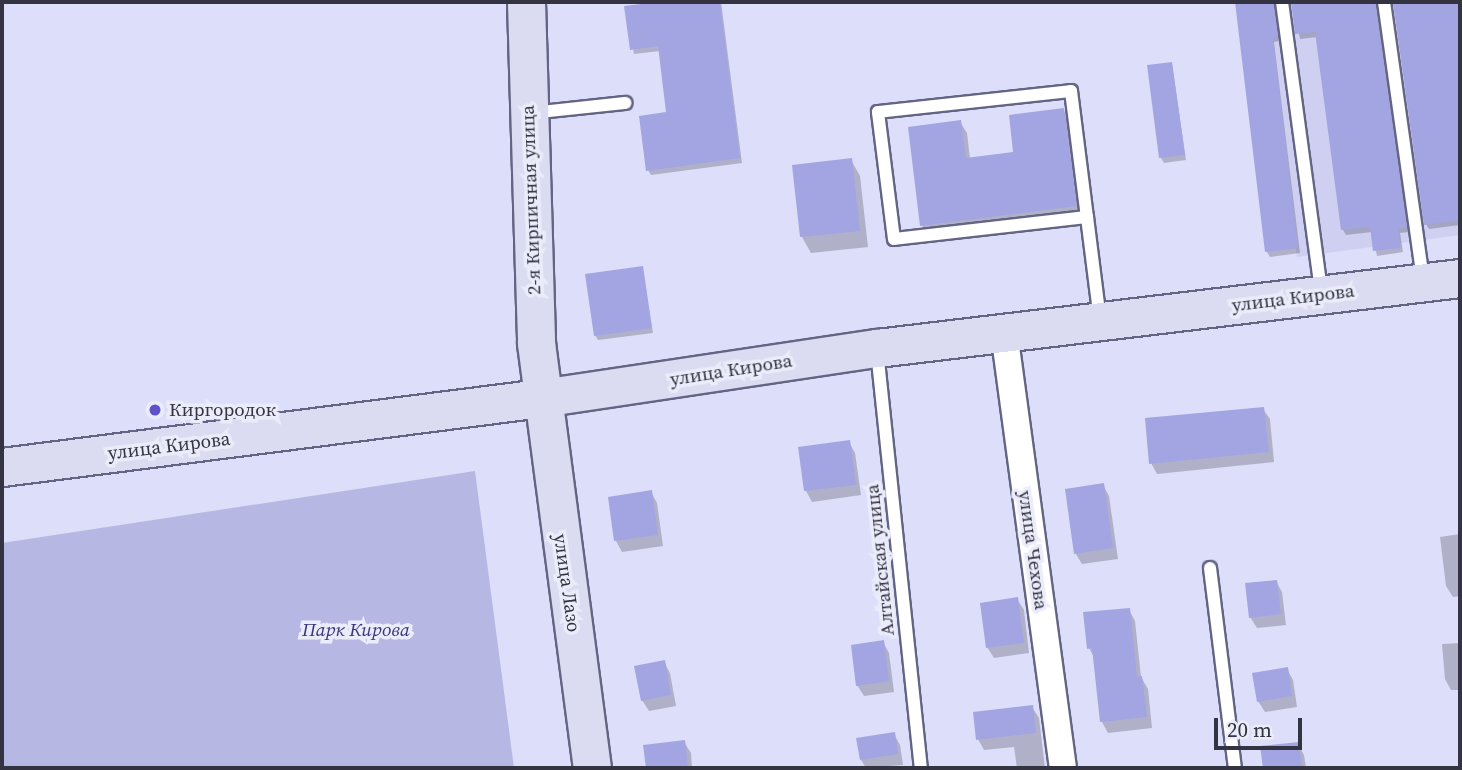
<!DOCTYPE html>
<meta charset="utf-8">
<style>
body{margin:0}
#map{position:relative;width:1462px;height:770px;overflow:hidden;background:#dcdefa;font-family:"Source Serif 4",serif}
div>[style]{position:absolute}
.built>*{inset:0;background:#cecff1}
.green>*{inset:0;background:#b6b8e3}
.shadow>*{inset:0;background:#0003}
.building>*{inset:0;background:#a3a4e2}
.roads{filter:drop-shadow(2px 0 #646584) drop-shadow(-2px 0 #646584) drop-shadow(0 2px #646584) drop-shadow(0 -2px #646584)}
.lane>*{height:12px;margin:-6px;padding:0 6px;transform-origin:6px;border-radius:6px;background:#fff}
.street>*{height:26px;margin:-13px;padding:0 13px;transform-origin:13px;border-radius:13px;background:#fff}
.secondary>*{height:37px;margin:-18.5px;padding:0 18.5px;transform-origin:18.5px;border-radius:18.5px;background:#dbdbf2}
.dots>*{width:19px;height:19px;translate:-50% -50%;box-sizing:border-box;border:4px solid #ebecfa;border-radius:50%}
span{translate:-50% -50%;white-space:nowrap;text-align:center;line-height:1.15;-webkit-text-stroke:7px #ebecfa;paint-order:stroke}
.street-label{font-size:19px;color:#333341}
.poi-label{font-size:19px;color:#333341}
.left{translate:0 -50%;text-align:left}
.park-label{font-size:19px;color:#3b347c;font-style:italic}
.frame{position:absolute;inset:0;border:4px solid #333341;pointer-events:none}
.scale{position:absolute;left:1214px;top:718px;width:88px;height:32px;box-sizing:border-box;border:4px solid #333341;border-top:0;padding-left:9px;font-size:21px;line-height:24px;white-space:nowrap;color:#333341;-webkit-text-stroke:5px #ebecfa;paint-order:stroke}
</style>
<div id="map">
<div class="built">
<div style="clip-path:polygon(1255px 2px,1460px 2px,1460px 235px,1297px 257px)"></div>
</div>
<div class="green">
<div style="clip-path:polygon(475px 471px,514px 768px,2px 768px,2px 543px)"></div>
</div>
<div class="shadow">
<div style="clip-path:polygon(671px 2px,721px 2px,742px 163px,651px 175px,648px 170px,668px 113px,660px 51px,634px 54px,626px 8px)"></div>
<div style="clip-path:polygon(1236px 2px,1279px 2px,1276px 5px,1280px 41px,1274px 42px,1300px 253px,1270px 257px,1267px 252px)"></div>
<div style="clip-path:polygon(1292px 2px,1380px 2px,1377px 9px,1409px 232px,1400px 233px,1403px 252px,1377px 256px,1372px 232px,1346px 235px,1343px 230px,1317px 37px,1300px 39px)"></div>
<div style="clip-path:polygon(1393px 2px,1460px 2px,1460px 225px,1429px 229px,1426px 224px)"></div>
<div style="clip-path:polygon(1172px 64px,1186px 160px,1164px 163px,1161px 158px)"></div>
<div style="clip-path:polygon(1063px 110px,1070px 121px,1082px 217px,928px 236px,922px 225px,960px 122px,967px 133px,970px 159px,1015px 154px)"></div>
<div style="clip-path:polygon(851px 160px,860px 176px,868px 247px,811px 253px,802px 237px,794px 167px)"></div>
<div style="clip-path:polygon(642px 268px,653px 333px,598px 340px,595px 335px)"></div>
<div style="clip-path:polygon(1263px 409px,1270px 419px,1274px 462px,1157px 474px,1151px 463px)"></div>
<div style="clip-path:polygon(849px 442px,855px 453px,861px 495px,812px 502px,806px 491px)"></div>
<div style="clip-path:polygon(1103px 485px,1109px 496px,1118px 559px,1082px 564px,1076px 554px)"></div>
<div style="clip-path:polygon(651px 492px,657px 503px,663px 546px,622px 552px,616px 541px,610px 498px)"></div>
<div style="clip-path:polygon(1460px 534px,1460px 596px,1453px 597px,1446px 586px,1440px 537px)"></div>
<div style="clip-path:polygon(1276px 581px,1282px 592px,1286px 625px,1257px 628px,1250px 617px)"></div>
<div style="clip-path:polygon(1017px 599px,1024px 610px,1029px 653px,994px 658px,987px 647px)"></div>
<div style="clip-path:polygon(1129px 610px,1135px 621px,1141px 677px,1148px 689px,1152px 728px,1108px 733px,1102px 722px,1095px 659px,1089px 648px)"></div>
<div style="clip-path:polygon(883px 642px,889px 653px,894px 692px,864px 696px,857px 685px)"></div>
<div style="clip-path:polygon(1460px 643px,1460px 690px,1451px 690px,1445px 679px,1442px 644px)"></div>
<div style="clip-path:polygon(664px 662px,670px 673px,676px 706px,649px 711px,642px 700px)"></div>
<div style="clip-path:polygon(1287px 669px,1293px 680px,1297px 707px,1265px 712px,1258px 701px)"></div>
<div style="clip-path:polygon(1032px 707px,1039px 718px,1045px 768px,1017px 768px,1014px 747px,984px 750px,978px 739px)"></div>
<div style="clip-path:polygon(894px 734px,900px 745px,903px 765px,866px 768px,861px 760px)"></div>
<div style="clip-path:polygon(684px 742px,691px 753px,692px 768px,648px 768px,645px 746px)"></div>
<div style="clip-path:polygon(1298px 744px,1304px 755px,1306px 768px,1264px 768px,1262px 748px)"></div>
</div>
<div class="building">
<div style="clip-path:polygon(658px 2px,720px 2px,740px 158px,646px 171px,639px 116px,666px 112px,658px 46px,630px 50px,624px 6px)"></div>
<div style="clip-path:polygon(1235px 2px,1273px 2px,1278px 37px,1273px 37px,1298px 248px,1265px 252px)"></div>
<div style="clip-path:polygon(1291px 2px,1375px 2px,1407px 227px,1398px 228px,1401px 248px,1373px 251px,1370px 227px,1341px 230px,1315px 32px,1295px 34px)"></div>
<div style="clip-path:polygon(1393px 2px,1458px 2px,1460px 220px,1424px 225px)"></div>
<div style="clip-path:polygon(1172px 62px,1185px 155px,1159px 158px,1147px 65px)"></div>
<div style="clip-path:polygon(1064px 108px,1077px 206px,920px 226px,908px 127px,961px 120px,966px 158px,1013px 152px,1009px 115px)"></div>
<div style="clip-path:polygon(852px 158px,860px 231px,800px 237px,792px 165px)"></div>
<div style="clip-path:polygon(643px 266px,652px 328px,594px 336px,585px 274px)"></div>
<div style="clip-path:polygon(1264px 407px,1269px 452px,1149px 464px,1145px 418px)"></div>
<div style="clip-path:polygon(850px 440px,856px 485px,804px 491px,798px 447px)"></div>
<div style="clip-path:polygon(1104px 483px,1113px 548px,1074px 554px,1065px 489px)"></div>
<div style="clip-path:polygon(652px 490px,658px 535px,614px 541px,608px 497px)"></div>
<div style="clip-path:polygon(1277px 580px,1281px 614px,1249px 618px,1245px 583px)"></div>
<div style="clip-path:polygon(1018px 597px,1024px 643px,986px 648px,980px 603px)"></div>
<div style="clip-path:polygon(1130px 608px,1137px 677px,1142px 676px,1147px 717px,1100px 722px,1092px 648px,1087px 649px,1083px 612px)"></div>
<div style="clip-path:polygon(884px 640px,889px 681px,856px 686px,851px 645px)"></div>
<div style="clip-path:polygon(665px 660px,671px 695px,641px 701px,634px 666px)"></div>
<div style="clip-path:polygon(1288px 667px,1292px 696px,1257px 702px,1252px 673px)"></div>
<div style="clip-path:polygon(1033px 705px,1036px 733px,976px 740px,973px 712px)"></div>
<div style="clip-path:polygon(895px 732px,898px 754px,860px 760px,856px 738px)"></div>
<div style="clip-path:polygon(685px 740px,688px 768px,646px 768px,643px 745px)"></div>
<div style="clip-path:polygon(1299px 742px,1302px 768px,1263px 768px,1260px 746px)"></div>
</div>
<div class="roads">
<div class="lane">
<div style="left:1282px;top:2px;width:292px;rotate:82.3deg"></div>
<div style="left:1384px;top:2px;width:279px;rotate:82deg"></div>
<div style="left:531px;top:113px;width:95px;rotate:-6.1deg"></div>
<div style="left:1087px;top:217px;width:194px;rotate:173.5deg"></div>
<div style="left:894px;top:239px;width:128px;rotate:-97.2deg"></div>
<div style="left:878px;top:112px;width:194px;rotate:-6.2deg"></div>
<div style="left:1071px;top:91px;width:127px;rotate:82.8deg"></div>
<div style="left:1087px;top:217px;width:104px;rotate:82.8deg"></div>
<div style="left:877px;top:351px;width:419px;rotate:84deg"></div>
<div style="left:1210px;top:568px;width:202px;rotate:82.9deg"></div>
</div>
<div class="street">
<div style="left:1004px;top:332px;width:440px;rotate:82.3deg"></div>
</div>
<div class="secondary">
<div style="left:526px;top:2px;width:341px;rotate:88.3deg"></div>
<div style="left:536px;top:343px;width:429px;rotate:82.5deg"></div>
<div style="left:2px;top:467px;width:543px;rotate:-7.3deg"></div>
<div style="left:541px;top:398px;width:340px;rotate:-8.5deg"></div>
<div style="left:877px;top:348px;width:587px;rotate:-6.85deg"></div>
</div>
</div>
<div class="dots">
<div style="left:155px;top:410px;background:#5f52cb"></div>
</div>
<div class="street-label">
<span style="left:531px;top:200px;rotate:-92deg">2-я Кирпичная улица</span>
<span style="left:1293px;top:298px;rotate:-7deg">улица Кирова</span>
<span style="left:731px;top:370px;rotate:-9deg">улица Кирова</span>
<span style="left:169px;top:446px;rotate:-7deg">улица Кирова</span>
<span style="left:1033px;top:550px;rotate:82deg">улица Чехова</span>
<span style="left:880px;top:560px;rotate:-96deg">Алтайская улица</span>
<span style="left:567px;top:583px;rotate:82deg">улица Лазо</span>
</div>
<div class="poi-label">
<span class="left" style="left:169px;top:410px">Киргородок</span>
</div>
<div class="park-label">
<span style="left:356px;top:630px">Парк Кирова</span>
</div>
<div class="frame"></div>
<div class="scale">20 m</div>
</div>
